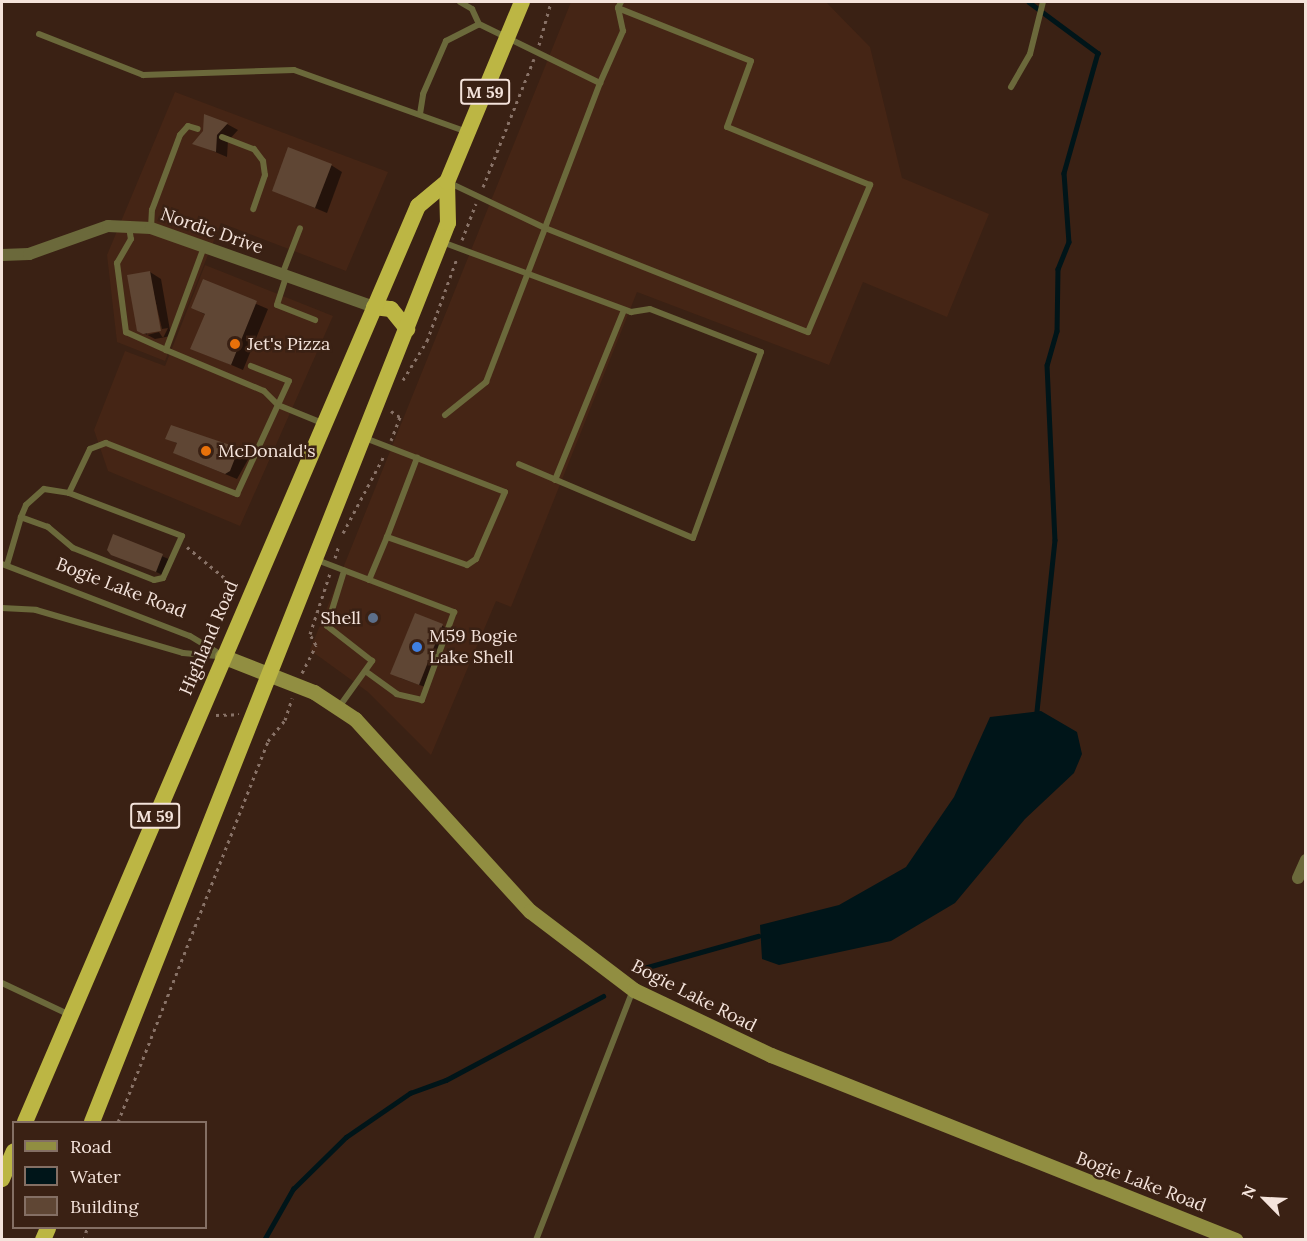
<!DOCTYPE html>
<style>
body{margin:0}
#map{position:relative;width:1307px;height:1241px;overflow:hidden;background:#3a2114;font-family:Lora,serif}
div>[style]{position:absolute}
.built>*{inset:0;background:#452515}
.water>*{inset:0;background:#001519}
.shadow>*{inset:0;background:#0007}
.stream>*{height:4.5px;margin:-2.25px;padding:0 2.25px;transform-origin:2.25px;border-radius:2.25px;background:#001519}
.building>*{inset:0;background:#5f4634}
.path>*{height:3px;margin-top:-1.5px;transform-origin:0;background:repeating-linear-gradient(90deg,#887267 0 3px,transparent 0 7.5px)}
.service>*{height:6px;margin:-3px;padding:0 3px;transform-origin:3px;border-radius:3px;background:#6b693b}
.minor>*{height:12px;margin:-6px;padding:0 6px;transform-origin:6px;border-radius:6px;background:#6b693b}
.secondary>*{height:15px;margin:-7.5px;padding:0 7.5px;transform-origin:7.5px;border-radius:7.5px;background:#918e41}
.trunk>*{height:16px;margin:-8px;padding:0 8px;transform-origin:8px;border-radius:8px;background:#bcb644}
.dots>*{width:16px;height:16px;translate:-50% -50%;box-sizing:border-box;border:3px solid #3a2114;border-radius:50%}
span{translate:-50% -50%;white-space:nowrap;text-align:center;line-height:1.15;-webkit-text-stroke:5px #3a2114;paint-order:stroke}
.shield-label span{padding:2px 4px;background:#3a2114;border:2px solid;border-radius:4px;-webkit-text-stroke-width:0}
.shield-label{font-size:16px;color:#f4e3db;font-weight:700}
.street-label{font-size:18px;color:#f4e3db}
.poi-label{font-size:18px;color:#f4e3db}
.left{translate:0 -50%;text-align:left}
.right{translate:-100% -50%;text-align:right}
.frame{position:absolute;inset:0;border:3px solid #f4e3db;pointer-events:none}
.legend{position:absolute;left:12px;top:1121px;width:195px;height:108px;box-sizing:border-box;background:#3a2114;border:2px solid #846f64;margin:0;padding:8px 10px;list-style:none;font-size:18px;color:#f4e3db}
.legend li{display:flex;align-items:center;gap:12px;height:30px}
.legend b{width:30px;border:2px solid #846f64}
.north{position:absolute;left:1235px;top:1169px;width:60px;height:60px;-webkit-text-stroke:4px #3a2114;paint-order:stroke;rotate:294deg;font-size:16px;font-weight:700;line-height:24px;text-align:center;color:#f4e3db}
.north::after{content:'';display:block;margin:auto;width:21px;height:27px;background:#f4e3db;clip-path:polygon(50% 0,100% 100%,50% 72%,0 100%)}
</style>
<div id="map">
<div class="built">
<div style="clip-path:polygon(571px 2px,826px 2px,870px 47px,902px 178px,989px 214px,947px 317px,863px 282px,829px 365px,637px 292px,511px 607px,496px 601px,431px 755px,368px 692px,310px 650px)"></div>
<div style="clip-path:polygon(175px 92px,388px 172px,346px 271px,221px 223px,165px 361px,117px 342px,107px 255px)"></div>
<div style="clip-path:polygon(205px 265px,333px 316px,240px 526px,108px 471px,94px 430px,125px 351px,165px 366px)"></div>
</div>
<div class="water">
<div style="clip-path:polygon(1041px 711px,1077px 732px,1082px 754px,1074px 773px,1025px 819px,955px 903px,891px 941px,779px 965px,762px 959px,760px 925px,839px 905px,906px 867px,954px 797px,990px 717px)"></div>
</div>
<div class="shadow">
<div style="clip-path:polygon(227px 124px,238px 130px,228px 141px,227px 157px,194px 143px)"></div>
<div style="clip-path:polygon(331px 165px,342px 172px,327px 213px,274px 191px)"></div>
<div style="clip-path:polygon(evenodd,150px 272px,161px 279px,171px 336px,155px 339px,138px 330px,150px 272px,150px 278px,162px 329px,168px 328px,163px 338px,159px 332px,147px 335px,150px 278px)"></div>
<div style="clip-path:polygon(204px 281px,268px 309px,243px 370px,192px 348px,206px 315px,193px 308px)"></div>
<div style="clip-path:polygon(171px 427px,250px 456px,237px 479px,174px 453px,178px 444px,167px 438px)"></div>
<div style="clip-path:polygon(114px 536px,171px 560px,165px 576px,117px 554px)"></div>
<div style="clip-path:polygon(441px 625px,449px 630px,428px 688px,400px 678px)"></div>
</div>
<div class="stream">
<div style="left:1029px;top:2px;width:86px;rotate:36.5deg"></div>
<div style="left:1098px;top:53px;width:125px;rotate:105.8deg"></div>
<div style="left:1064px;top:173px;width:69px;rotate:85.9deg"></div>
<div style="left:1069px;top:242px;width:29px;rotate:112deg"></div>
<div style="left:1058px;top:269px;width:62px;rotate:90.9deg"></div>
<div style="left:1057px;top:331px;width:35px;rotate:106deg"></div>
<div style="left:1047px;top:365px;width:175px;rotate:87.4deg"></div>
<div style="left:1055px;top:540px;width:172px;rotate:96deg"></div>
<div style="left:637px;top:970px;width:126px;rotate:-15.7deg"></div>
<div style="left:264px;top:1240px;width:59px;rotate:-60.4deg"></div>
<div style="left:293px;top:1189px;width:74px;rotate:-44.5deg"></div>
<div style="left:346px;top:1137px;width:78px;rotate:-34.5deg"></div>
<div style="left:410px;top:1093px;width:38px;rotate:-20deg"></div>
<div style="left:446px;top:1080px;width:178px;rotate:-28.1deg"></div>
</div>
<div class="building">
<div style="clip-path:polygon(204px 114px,228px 123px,217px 135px,216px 152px,192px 144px,203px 131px)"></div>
<div style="clip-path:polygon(288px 147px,332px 164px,315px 208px,272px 191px)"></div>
<div style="clip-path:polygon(150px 271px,161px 331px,143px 334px,137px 331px,127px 275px)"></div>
<div style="clip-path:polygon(203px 279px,257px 301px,231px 365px,190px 349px,205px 314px,191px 308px)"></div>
<div style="clip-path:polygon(171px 425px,239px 448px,230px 471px,225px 474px,173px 453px,177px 443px,165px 439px)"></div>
<div style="clip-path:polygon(113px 534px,163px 554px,156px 572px,111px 555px,107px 550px)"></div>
<div style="clip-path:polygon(415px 613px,443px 624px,419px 685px,390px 674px)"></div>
</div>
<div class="path">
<div style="left:539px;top:45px;width:45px;rotate:-74.4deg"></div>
<div style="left:483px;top:187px;width:138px;rotate:-68.3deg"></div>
<div style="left:462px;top:240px;width:39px;rotate:-69deg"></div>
<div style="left:403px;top:380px;width:46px;rotate:-58.4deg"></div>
<div style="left:427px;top:341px;width:88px;rotate:-70.1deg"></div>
<div style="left:391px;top:411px;width:11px;rotate:34deg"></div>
<div style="left:400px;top:417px;width:25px;rotate:111deg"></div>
<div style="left:343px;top:533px;width:89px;rotate:-62deg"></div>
<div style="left:187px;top:547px;width:50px;rotate:39.4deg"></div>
<div style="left:335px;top:558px;width:14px;rotate:-73deg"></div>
<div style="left:302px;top:673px;width:31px;rotate:-63deg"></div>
<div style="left:316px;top:645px;width:13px;rotate:-119deg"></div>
<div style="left:310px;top:634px;width:64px;rotate:-71.8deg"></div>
<div style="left:216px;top:715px;width:23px;rotate:-2deg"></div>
<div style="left:118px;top:1122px;width:409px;rotate:-68.5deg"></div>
<div style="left:268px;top:741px;width:27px;rotate:-51deg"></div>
<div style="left:285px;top:720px;width:23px;rotate:-72deg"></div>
<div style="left:84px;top:1240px;width:12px;rotate:-76deg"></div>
</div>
<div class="service">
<div style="left:460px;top:2px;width:14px;rotate:30deg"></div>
<div style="left:472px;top:9px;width:17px;rotate:65deg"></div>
<div style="left:479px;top:24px;width:135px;rotate:26deg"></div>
<div style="left:600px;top:83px;width:155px;rotate:110.8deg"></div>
<div style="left:545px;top:228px;width:283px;rotate:21.6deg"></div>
<div style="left:808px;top:332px;width:160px;rotate:-67.1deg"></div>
<div style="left:870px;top:185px;width:154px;rotate:-157.9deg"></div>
<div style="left:727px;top:127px;width:70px;rotate:-70deg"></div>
<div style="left:751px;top:61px;width:143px;rotate:-158.3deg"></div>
<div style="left:618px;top:8px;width:7px;rotate:-63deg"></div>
<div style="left:39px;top:34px;width:112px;rotate:21.5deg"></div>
<div style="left:143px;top:75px;width:151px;rotate:-1.9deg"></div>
<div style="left:294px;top:70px;width:184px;rotate:19.7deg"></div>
<div style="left:600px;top:83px;width:57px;rotate:-66.1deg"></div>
<div style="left:623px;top:31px;width:24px;rotate:-102deg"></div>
<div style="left:1011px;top:87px;width:38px;rotate:-60deg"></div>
<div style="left:1030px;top:54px;width:54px;rotate:-76deg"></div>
<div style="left:420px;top:114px;width:20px;rotate:-81deg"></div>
<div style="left:423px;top:94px;width:58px;rotate:-66.5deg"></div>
<div style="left:446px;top:41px;width:37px;rotate:-27deg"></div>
<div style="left:222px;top:137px;width:34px;rotate:21deg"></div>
<div style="left:254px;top:149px;width:15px;rotate:53deg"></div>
<div style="left:263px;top:161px;width:14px;rotate:82deg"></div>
<div style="left:265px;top:175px;width:36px;rotate:109deg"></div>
<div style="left:129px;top:227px;width:12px;rotate:81deg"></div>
<div style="left:131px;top:239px;width:28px;rotate:120deg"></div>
<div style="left:117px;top:263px;width:70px;rotate:82.6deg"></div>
<div style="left:126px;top:332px;width:44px;rotate:24.2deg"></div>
<div style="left:151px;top:228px;width:18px;rotate:-87deg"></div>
<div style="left:152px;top:210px;width:80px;rotate:-69.5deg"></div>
<div style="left:180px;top:135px;width:12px;rotate:-48deg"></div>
<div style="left:188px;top:126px;width:10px;rotate:17deg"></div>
<div style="left:442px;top:242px;width:202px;rotate:20.3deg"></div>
<div style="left:631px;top:312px;width:19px;rotate:-9deg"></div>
<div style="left:650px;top:309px;width:119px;rotate:21.2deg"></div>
<div style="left:761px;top:352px;width:198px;rotate:110.1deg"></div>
<div style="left:693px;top:538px;width:189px;rotate:-157deg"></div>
<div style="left:204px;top:247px;width:110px;rotate:110.3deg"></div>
<div style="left:166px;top:350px;width:106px;rotate:22.7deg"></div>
<div style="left:264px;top:391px;width:20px;rotate:45deg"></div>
<div style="left:278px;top:405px;width:48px;rotate:22.2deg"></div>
<div style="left:282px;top:275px;width:50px;rotate:-69deg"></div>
<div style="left:286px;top:277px;width:29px;rotate:108deg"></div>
<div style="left:277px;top:305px;width:41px;rotate:21.5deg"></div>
<div style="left:445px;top:415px;width:53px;rotate:-38.8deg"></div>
<div style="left:486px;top:382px;width:165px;rotate:-69deg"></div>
<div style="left:545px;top:228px;width:105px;rotate:-154.7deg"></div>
<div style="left:365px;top:438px;width:150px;rotate:21.1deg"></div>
<div style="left:505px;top:492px;width:73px;rotate:113.4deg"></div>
<div style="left:476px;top:559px;width:11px;rotate:146deg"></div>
<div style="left:467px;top:565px;width:85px;rotate:-160.7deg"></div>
<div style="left:387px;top:537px;width:85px;rotate:-69.2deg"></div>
<div style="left:555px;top:480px;width:183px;rotate:-67.9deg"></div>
<div style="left:69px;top:493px;width:49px;rotate:-64.5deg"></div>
<div style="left:90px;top:449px;width:17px;rotate:-21deg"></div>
<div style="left:106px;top:443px;width:141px;rotate:21.3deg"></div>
<div style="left:237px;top:494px;width:124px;rotate:-65.3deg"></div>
<div style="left:289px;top:381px;width:41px;rotate:-158.5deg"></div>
<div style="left:317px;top:560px;width:147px;rotate:20.8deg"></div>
<div style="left:454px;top:612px;width:94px;rotate:110deg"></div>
<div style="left:422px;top:700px;width:26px;rotate:-167deg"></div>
<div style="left:397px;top:694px;width:39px;rotate:-144deg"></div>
<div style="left:2px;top:564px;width:201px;rotate:21deg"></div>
<div style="left:190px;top:636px;width:37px;rotate:31deg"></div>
<div style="left:7px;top:565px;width:50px;rotate:-73.7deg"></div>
<div style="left:21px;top:517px;width:13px;rotate:-67deg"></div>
<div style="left:26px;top:505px;width:24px;rotate:-42deg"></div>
<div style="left:44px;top:489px;width:25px;rotate:9deg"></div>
<div style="left:69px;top:493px;width:121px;rotate:20.8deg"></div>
<div style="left:182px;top:536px;width:46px;rotate:114.3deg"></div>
<div style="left:163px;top:578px;width:9px;rotate:167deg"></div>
<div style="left:154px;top:580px;width:87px;rotate:-158.4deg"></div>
<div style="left:73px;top:548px;width:33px;rotate:-140deg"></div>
<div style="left:48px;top:527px;width:29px;rotate:-160deg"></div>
<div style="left:369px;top:580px;width:47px;rotate:-67.3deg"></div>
<div style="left:2px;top:608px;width:34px;rotate:3deg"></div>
<div style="left:36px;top:610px;width:153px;rotate:16.3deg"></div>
<div style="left:183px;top:653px;width:37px;rotate:5deg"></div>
<div style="left:339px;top:707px;width:57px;rotate:-54.3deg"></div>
<div style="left:372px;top:661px;width:57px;rotate:-142.1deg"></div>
<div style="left:327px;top:626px;width:58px;rotate:-72.8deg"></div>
<div style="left:2px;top:983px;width:75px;rotate:25.2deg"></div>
<div style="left:536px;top:1240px;width:268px;rotate:-68.8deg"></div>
</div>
<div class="minor">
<div style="left:2px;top:255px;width:27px;rotate:-2deg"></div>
<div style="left:29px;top:254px;width:84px;rotate:-19.5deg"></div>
<div style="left:108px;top:226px;width:43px;rotate:2.7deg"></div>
<div style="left:151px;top:228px;width:237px;rotate:19.5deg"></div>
<div style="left:1298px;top:878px;width:20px;rotate:-66deg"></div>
</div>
<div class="secondary">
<div style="left:222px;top:656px;width:99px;rotate:21.4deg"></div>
<div style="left:314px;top:692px;width:49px;rotate:33.4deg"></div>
<div style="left:355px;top:719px;width:260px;rotate:47.7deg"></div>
<div style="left:530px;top:911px;width:131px;rotate:37.2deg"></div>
<div style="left:634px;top:990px;width:152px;rotate:25.4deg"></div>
<div style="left:771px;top:1055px;width:500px;rotate:21.7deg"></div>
</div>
<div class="trunk">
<div style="left:374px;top:307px;width:17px;rotate:7deg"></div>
<div style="left:391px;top:309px;width:26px;rotate:51deg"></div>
<div style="left:25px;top:1122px;width:997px;rotate:-66.78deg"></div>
<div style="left:418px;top:206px;width:38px;rotate:-40deg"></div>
<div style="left:92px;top:1122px;width:967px;rotate:-68.4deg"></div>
<div style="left:448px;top:223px;width:41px;rotate:-91.4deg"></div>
<div style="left:447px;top:182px;width:195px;rotate:-67.4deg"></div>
<div style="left:2px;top:1179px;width:30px;rotate:-67deg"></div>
<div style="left:43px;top:1240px;width:13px;rotate:-67deg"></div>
</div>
<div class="dots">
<div style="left:235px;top:344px;background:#e8710a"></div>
<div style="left:206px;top:451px;background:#e8710a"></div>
<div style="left:373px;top:618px;background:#5c6f8a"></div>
<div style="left:417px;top:647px;background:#3f7fe0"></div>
</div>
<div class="shield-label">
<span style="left:485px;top:92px">M 59</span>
<span style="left:155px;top:816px">M 59</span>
</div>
<div class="street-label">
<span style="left:212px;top:231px;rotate:19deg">Nordic Drive</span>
<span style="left:121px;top:588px;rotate:21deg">Bogie Lake Road</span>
<span style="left:209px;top:638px;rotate:-67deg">Highland Road</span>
<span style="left:694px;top:996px;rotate:27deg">Bogie Lake Road</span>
<span style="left:1141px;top:1182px;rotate:21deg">Bogie Lake Road</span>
</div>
<div class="poi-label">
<span class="left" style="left:247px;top:344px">Jet's Pizza</span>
<span class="left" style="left:218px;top:451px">McDonald's</span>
<span class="right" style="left:361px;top:618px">Shell</span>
<span class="left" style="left:429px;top:647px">M59 Bogie<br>Lake Shell</span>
</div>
<div class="frame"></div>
<ul class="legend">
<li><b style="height:8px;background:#918e41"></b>Road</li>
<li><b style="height:16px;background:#001519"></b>Water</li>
<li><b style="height:16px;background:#5f4634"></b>Building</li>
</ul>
<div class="north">N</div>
</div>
